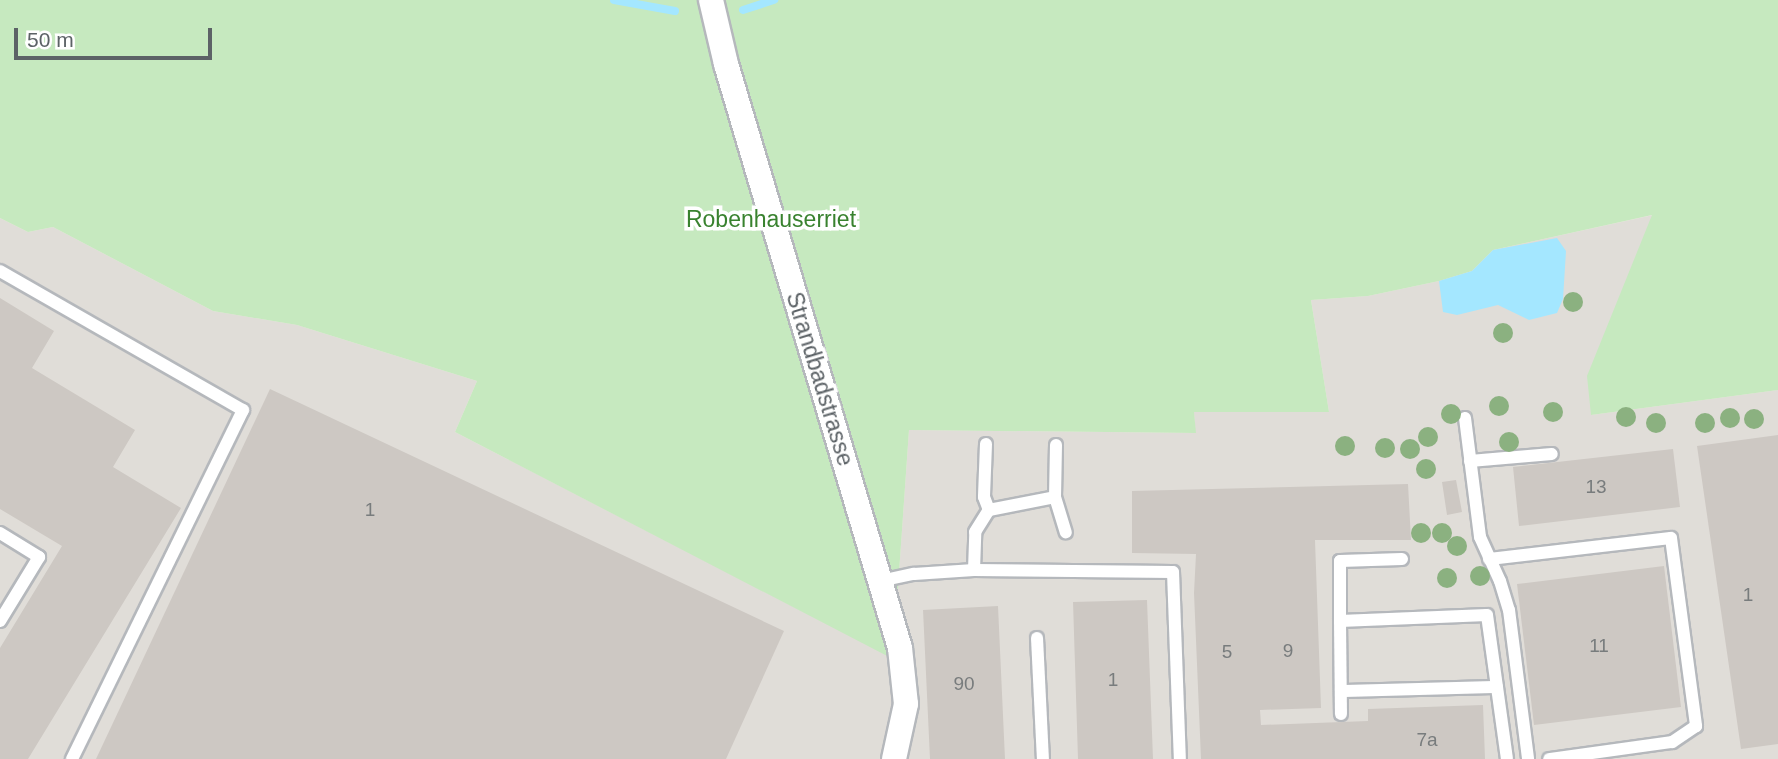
<!DOCTYPE html>
<style>
body{margin:0}
#map{position:relative;width:1778px;height:759px;overflow:hidden;background:#f0ebe4;font-family:Helvetica,sans-serif}
div>[style]{position:absolute}
.industrial>*{inset:0;background:#e0ddd8}
.green>*{inset:0;background:#c6e9bf}
.water>*{inset:0;background:#a4e7ff}
.stream>*{height:8px;margin:-4px;padding:0 4px;transform-origin:4px;border-radius:4px;background:#a4e7ff}
.building>*{inset:0;background:#cdc8c3}
.roads{filter:drop-shadow(2px 0 #b5b8bc) drop-shadow(-2px 0 #b5b8bc) drop-shadow(0 2px #b5b8bc) drop-shadow(0 -2px #b5b8bc)}
.lane>*{height:12px;margin:-6px;padding:0 6px;transform-origin:6px;border-radius:6px;background:#fff}
.street>*{height:24px;margin:-12px;padding:0 12px;transform-origin:12px;border-radius:12px;background:#fff}
.trees>*{width:20px;height:20px;margin:-10px;border-radius:50%;background:#8bb180}
span{translate:-50% -50%;white-space:nowrap;text-align:center;line-height:1.15;-webkit-text-stroke:7px #fff;paint-order:stroke}
.number-label{font-size:19px;color:#787c7d}
.number-label span{-webkit-text-stroke-width:0}
.park-label{font-size:23px;color:#39822f}
.street-label{font-size:23px;color:#5c6266}
.scale{position:absolute;left:14px;top:28px;width:198px;height:32px;box-sizing:border-box;border:4px solid #5c6266;border-top:0;padding-left:9px;font-size:21px;line-height:24px;white-space:nowrap;color:#5c6266;-webkit-text-stroke:5px #fff;paint-order:stroke}
</style>
<div id="map">
<div class="industrial">
<div style="clip-path:polygon(1653px 215px,1631px 269px,1591px 415px,1778px 390px,1778px 759px,0 759px,0 218px,28px 232px,53px 227px,213px 311px,297px 325px,477px 381px,455px 432px,893px 658px,909px 430px,1195px 433px,1194px 412px,1329px 412px,1311px 300px,1368px 296px,1439px 281px,1472px 271px,1493px 250px)"></div>
</div>
<div class="green">
<div style="clip-path:polygon(0 0,1778px 0,1778px 390px,1591px 415px,1587px 376px,1652px 215px,1493px 250px,1472px 271px,1439px 281px,1368px 296px,1311px 300px,1329px 412px,1194px 412px,1196px 433px,909px 430px,893px 659px,455px 432px,477px 381px,297px 325px,213px 311px,53px 227px,28px 232px,0 218px)"></div>
</div>
<div class="water">
<div style="clip-path:polygon(1557px 238px,1566px 251px,1563px 299px,1557px 313px,1529px 320px,1498px 305px,1457px 315px,1443px 312px,1439px 281px,1472px 271px,1493px 250px)"></div>
</div>
<div class="stream">
<div style="left:614px;top:0;width:62px;rotate:10.2deg"></div>
<div style="left:743px;top:10px;width:33px;rotate:-18deg"></div>
</div>
<div class="building">
<div style="clip-path:polygon(0 298px,54px 331px,32px 368px,135px 430px,113px 467px,181px 508px,28px 759px,0 759px,0 648px,62px 546px,0 509px)"></div>
<div style="clip-path:polygon(270px 389px,784px 631px,726px 759px,96px 759px)"></div>
<div style="clip-path:polygon(1778px 435px,1778px 744px,1741px 749px,1697px 446px)"></div>
<div style="clip-path:polygon(1673px 449px,1680px 507px,1519px 526px,1513px 467px)"></div>
<div style="clip-path:polygon(1456px 480px,1462px 512px,1447px 515px,1442px 482px)"></div>
<div style="clip-path:polygon(1408px 484px,1411px 540px,1315px 540px,1321px 708px,1260px 710px,1261px 725px,1368px 721px,1368px 709px,1483px 705px,1485px 759px,1201px 759px,1194px 593px,1196px 554px,1132px 553px,1132px 491px)"></div>
<div style="clip-path:polygon(1664px 566px,1681px 707px,1534px 725px,1517px 584px)"></div>
<div style="clip-path:polygon(1147px 600px,1153px 759px,1078px 759px,1073px 602px)"></div>
<div style="clip-path:polygon(998px 606px,1005px 759px,930px 759px,923px 610px)"></div>
</div>
<div class="roads">
<div class="lane">
<div style="left:0;top:271px;width:280px;rotate:29.8deg"></div>
<div style="left:243px;top:410px;width:389px;rotate:116.1deg"></div>
<div style="left:1465px;top:418px;width:120px;rotate:82.8deg"></div>
<div style="left:1480px;top:537px;width:48px;rotate:65.6deg"></div>
<div style="left:1500px;top:581px;width:30px;rotate:73deg"></div>
<div style="left:1509px;top:610px;width:150px;rotate:82.7deg"></div>
<div style="left:986px;top:444px;width:53px;rotate:92.2deg"></div>
<div style="left:984px;top:497px;width:14px;rotate:69deg"></div>
<div style="left:1470px;top:461px;width:82px;rotate:-4.9deg"></div>
<div style="left:1055px;top:497px;width:52px;rotate:-88.9deg"></div>
<div style="left:0;top:533px;width:46px;rotate:31.6deg"></div>
<div style="left:39px;top:557px;width:75px;rotate:121.4deg"></div>
<div style="left:1402px;top:559px;width:62px;rotate:178.2deg"></div>
<div style="left:1340px;top:561px;width:60px;rotate:90deg"></div>
<div style="left:1340px;top:621px;width:147px;rotate:-2.3deg"></div>
<div style="left:1487px;top:615px;width:145px;rotate:82.1deg"></div>
<div style="left:1489px;top:559px;width:183px;rotate:-6.6deg"></div>
<div style="left:1671px;top:538px;width:190px;rotate:82.4deg"></div>
<div style="left:1696px;top:726px;width:29px;rotate:146deg"></div>
<div style="left:1672px;top:742px;width:124px;rotate:172.1deg"></div>
<div style="left:974px;top:570px;width:38px;rotate:-88deg"></div>
<div style="left:975px;top:532px;width:26px;rotate:-58deg"></div>
<div style="left:989px;top:510px;width:67px;rotate:-11.1deg"></div>
<div style="left:1055px;top:497px;width:37px;rotate:73deg"></div>
<div style="left:880px;top:581px;width:35px;rotate:-12deg"></div>
<div style="left:914px;top:574px;width:60px;rotate:-3.8deg"></div>
<div style="left:974px;top:570px;width:199px;rotate:0.6deg"></div>
<div style="left:1173px;top:572px;width:187px;rotate:87.9deg"></div>
<div style="left:1340px;top:621px;width:93px;rotate:89.4deg"></div>
<div style="left:1037px;top:638px;width:121px;rotate:87.2deg"></div>
<div style="left:1341px;top:691px;width:156px;rotate:-1.5deg"></div>
</div>
<div class="street">
<div style="left:711px;top:0;width:66px;rotate:76.8deg"></div>
<div style="left:726px;top:64px;width:609px;rotate:73.41deg"></div>
<div style="left:900px;top:648px;width:56px;rotate:83.9deg"></div>
<div style="left:906px;top:704px;width:56px;rotate:102.3deg"></div>
</div>
</div>
<div class="trees">
<div style="left:1573px;top:302px"></div>
<div style="left:1503px;top:333px"></div>
<div style="left:1499px;top:406px"></div>
<div style="left:1553px;top:412px"></div>
<div style="left:1451px;top:414px"></div>
<div style="left:1626px;top:417px"></div>
<div style="left:1730px;top:418px"></div>
<div style="left:1754px;top:419px"></div>
<div style="left:1656px;top:423px"></div>
<div style="left:1705px;top:423px"></div>
<div style="left:1428px;top:437px"></div>
<div style="left:1509px;top:442px"></div>
<div style="left:1345px;top:446px"></div>
<div style="left:1385px;top:448px"></div>
<div style="left:1410px;top:449px"></div>
<div style="left:1426px;top:469px"></div>
<div style="left:1421px;top:533px"></div>
<div style="left:1442px;top:533px"></div>
<div style="left:1457px;top:546px"></div>
<div style="left:1480px;top:576px"></div>
<div style="left:1447px;top:578px"></div>
</div>
<div class="number-label">
<span style="left:1596px;top:487px">13</span>
<span style="left:370px;top:510px">1</span>
<span style="left:1748px;top:595px">1</span>
<span style="left:1599px;top:646px">11</span>
<span style="left:1288px;top:651px">9</span>
<span style="left:1227px;top:652px">5</span>
<span style="left:1113px;top:680px">1</span>
<span style="left:964px;top:684px">90</span>
<span style="left:1427px;top:740px">7a</span>
</div>
<div class="park-label">
<span style="left:771px;top:219px">Robenhauserriet</span>
</div>
<div class="street-label">
<span style="left:820px;top:379px;rotate:73deg">Strandbadstrasse</span>
</div>
<div class="scale">50 m</div>
</div>
